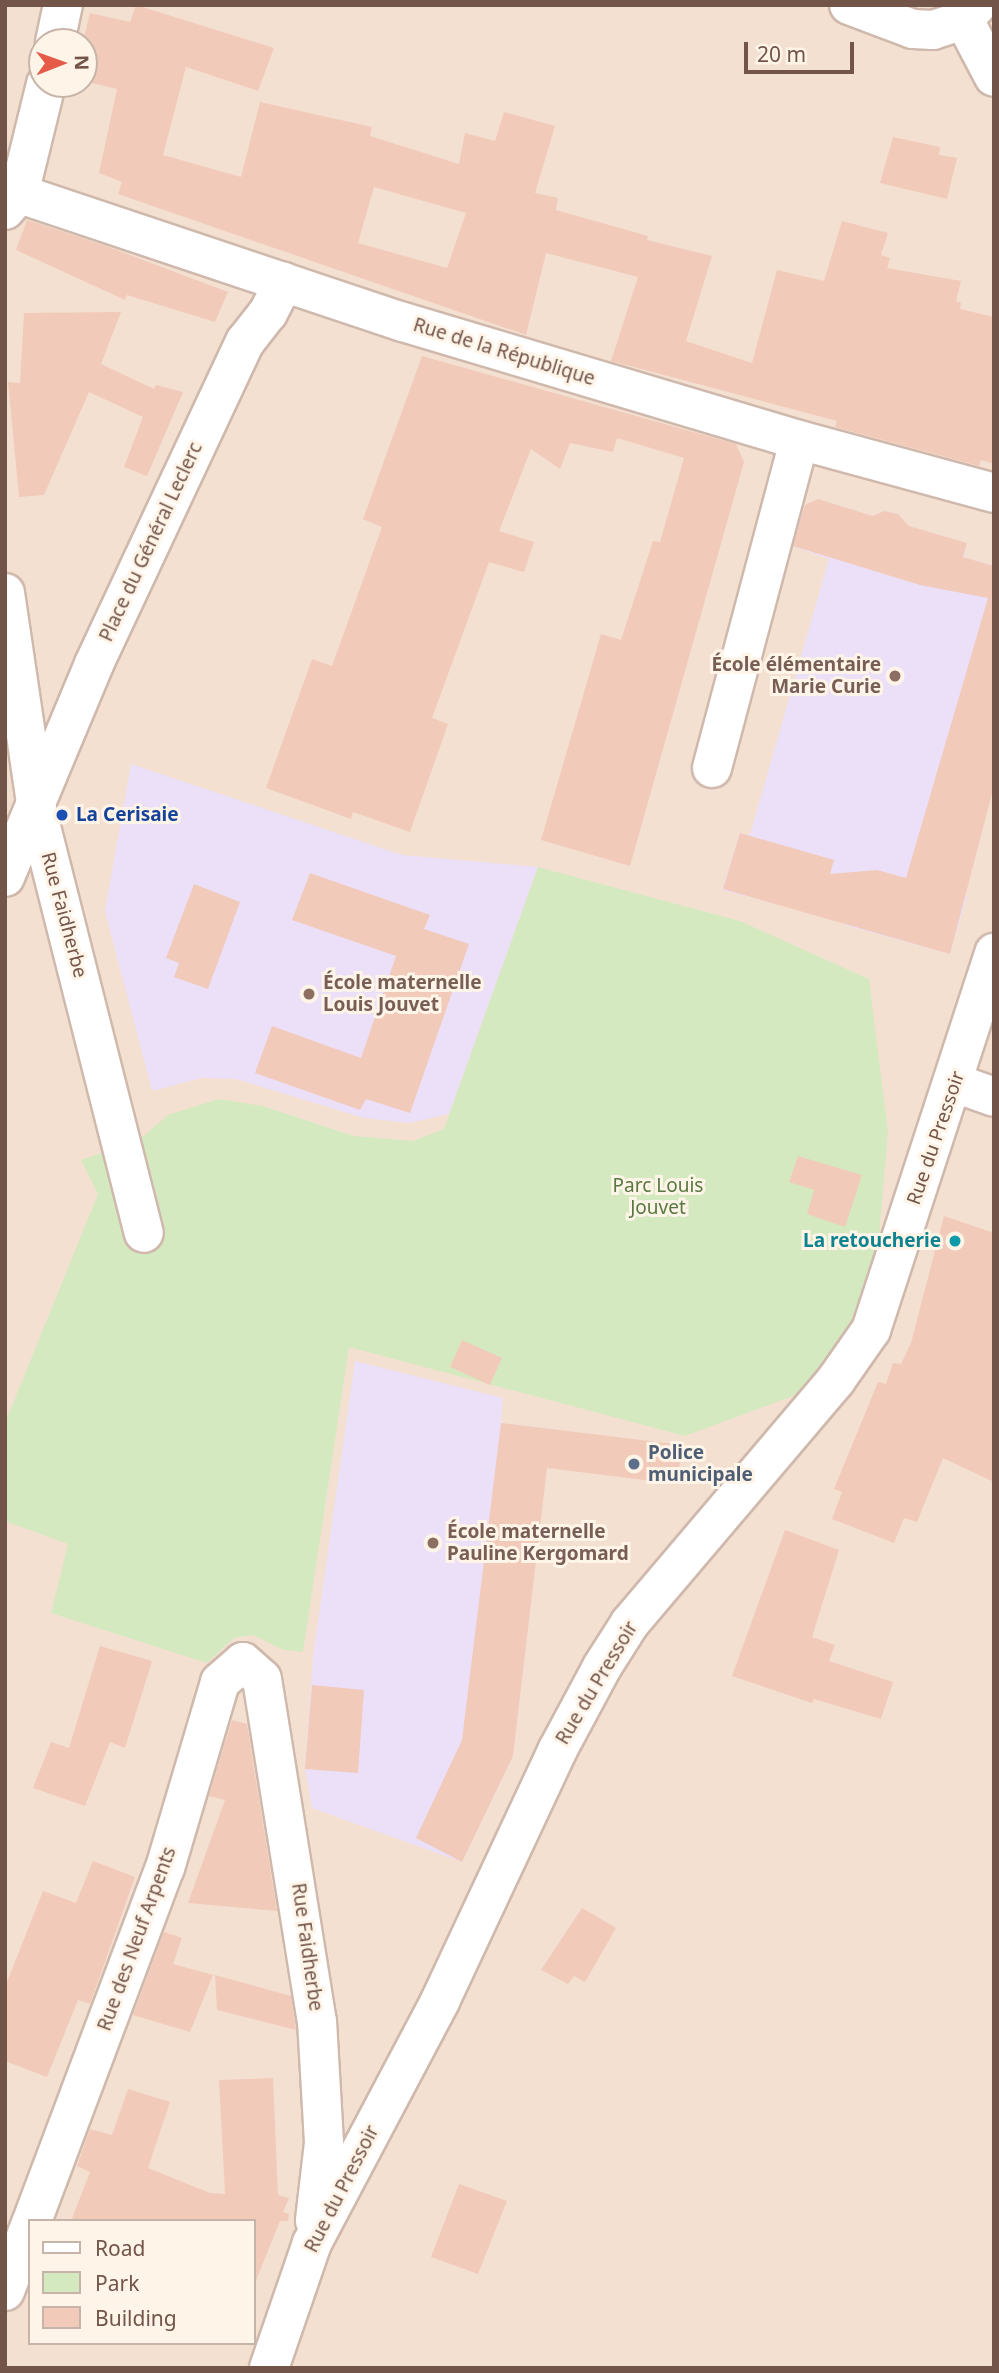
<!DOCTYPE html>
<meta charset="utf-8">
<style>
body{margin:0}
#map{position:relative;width:999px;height:2373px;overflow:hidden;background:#fcefe2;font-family:"Noto Sans",sans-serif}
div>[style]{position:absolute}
.residential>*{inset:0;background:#f4e0d1}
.education>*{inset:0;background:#ecdff8}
.green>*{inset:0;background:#d5e9c1}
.building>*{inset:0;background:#f1caba}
.roads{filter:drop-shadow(2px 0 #cfb8ac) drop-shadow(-2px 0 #cfb8ac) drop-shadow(0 2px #cfb8ac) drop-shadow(0 -2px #cfb8ac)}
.minor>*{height:38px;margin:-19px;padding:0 19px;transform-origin:19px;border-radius:19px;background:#fff}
.dots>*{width:19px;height:19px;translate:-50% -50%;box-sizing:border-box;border:4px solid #fff4e8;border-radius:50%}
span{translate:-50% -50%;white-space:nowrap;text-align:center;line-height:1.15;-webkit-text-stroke:6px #fff4e8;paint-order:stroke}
.street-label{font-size:19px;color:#735449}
.education-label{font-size:19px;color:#785e54;font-weight:700}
.right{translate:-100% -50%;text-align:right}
.left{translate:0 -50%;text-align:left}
.transit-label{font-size:19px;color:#164399;font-weight:700}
.park-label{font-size:19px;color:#577941}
.culture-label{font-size:19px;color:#0d838f;font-weight:700}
.service-label{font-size:19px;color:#4e5e75;font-weight:700}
.frame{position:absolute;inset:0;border:7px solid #735449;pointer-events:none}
.legend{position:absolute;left:28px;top:2219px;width:228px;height:126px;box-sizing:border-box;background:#fff4e8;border:2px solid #c7b4a8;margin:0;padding:9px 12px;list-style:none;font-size:21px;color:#735449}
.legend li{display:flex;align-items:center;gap:14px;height:35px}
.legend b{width:35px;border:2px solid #c7b4a8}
.north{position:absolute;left:28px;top:28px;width:70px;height:70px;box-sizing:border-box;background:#fff4e8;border:2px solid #c7b4a8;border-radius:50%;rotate:89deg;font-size:19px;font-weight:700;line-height:28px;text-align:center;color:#735449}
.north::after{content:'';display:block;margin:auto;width:24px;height:32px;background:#e65b47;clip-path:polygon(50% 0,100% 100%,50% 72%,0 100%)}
.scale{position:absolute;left:744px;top:42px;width:110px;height:32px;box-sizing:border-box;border:4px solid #735449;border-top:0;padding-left:9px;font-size:21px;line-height:24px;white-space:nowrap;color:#735449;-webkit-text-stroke:5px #fff4e8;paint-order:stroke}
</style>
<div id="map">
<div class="residential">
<div style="clip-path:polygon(evenodd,5px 5px,994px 5px,994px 2368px,5px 2368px,5px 5px,42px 42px,84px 42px,84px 84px,42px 84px,42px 42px,5px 5px,30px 2221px,254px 2221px,254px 2343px,30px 2343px,30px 2221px)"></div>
</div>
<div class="education">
<div style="clip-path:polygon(818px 499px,873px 516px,884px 511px,898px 514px,908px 526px,967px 543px,964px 557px,994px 566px,962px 895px,967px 896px,950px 954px,845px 925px,846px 921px,722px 890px,740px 833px,750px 835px,829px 559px,793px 546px,805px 505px)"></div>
<div style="clip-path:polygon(131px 764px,402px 855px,538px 867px,449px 1114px,409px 1123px,364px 1118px,236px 1079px,201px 1078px,152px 1091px,105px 911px)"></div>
<div style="clip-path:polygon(355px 1361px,503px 1398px,501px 1423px,551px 1429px,513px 1756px,462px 1862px,312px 1808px,305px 1769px,313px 1657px)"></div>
</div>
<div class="green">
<div style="clip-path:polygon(538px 867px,740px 921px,869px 979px,888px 1132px,871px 1330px,836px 1380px,685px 1436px,349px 1347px,303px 1652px,283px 1650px,253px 1635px,234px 1638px,207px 1663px,51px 1613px,68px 1544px,5px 1521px,5px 1423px,98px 1194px,81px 1160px,139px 1140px,168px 1115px,218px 1099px,263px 1106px,354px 1136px,413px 1141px,444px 1129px)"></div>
</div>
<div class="building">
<div style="clip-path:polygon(evenodd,136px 5px,274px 48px,258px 91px,186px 67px,163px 155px,241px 177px,260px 102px,372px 127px,370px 136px,459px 164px,465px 133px,495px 141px,504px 112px,555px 126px,535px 193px,558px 198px,556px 210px,648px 236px,647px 240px,712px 256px,686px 341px,752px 363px,777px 270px,824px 281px,842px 221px,888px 233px,881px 255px,890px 258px,887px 268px,961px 281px,956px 301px,961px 303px,960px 309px,994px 317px,994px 464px,981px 460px,979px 466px,835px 427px,837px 421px,611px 361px,638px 277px,546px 253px,526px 335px,118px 194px,122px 182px,99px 173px,117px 89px,84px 81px,84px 37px,90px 13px,130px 22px,136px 5px,374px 187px,466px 213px,447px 268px,358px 243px,374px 187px)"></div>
<div style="clip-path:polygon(893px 137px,940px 147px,939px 155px,957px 158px,947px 199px,880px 183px)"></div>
<div style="clip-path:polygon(27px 220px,106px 246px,228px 292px,215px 322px,127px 295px,125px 300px,16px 250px)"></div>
<div style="clip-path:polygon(121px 312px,101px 364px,154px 389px,156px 385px,183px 392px,147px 476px,124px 467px,143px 417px,89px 392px,44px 495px,19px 497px,8px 382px,20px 383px,24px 313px)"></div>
<div style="clip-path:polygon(422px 356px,736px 444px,744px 462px,630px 866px,541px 840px,601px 634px,621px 640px,653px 541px,660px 542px,684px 458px,617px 438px,613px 452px,570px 443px,560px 469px,531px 449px,499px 531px,534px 542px,524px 572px,489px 562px,432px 718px,448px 724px,410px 832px,353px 812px,351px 819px,266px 788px,312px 659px,332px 666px,382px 527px,363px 519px)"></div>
<div style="clip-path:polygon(818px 499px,873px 516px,884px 511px,898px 514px,909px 526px,967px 543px,963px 557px,994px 566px,994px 786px,950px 954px,723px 889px,740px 833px,834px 860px,830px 874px,877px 870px,906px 878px,988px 598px,920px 585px,793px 546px,805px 505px)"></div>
<div style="clip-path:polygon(310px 873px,430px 915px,424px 929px,469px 944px,410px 1113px,366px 1099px,360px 1110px,255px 1073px,272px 1026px,361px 1058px,396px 956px,292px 920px)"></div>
<div style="clip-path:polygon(194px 884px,240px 902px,208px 989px,174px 977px,179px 963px,166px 958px)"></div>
<div style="clip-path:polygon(798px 1156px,862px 1175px,845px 1227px,807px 1214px,814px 1190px,789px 1182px)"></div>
<div style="clip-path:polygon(944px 1216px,994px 1233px,994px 1482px,943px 1458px,917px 1522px,904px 1518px,894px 1543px,832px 1519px,842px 1492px,834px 1489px,878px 1382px,886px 1384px,893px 1363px,901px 1364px,911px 1343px)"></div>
<div style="clip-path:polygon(462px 1340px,502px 1358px,490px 1385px,450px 1367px)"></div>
<div style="clip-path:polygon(501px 1423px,682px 1445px,677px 1484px,547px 1468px,513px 1756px,462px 1862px,416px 1838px,462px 1740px)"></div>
<div style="clip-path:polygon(785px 1530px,839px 1550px,812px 1637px,835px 1645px,829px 1661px,893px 1682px,881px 1719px,814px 1699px,812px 1703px,732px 1676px)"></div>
<div style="clip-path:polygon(100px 1646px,152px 1661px,125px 1748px,110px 1742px,85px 1806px,33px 1788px,51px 1742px,69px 1748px)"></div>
<div style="clip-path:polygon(312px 1685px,364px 1690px,358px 1773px,305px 1769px)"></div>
<div style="clip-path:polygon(232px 1720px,247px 1724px,277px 1911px,188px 1903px,225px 1800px,209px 1796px)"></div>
<div style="clip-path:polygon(93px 1861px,135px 1877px,90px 2004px,78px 2000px,47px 2077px,5px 2061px,5px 1987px,43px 1891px,76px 1903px)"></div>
<div style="clip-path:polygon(582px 1908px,616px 1928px,585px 1982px,574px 1976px,568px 1984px,541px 1970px)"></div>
<div style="clip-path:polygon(164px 1932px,182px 1938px,173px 1964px,213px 1975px,190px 2032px,133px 2015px)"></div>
<div style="clip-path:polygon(215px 1975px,291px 1996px,296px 2030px,217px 2010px)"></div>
<div style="clip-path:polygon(273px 2078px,278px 2195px,289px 2198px,283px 2212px,289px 2214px,288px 2221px,280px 2221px,255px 2283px,254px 2221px,71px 2221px,90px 2172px,77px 2166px,90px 2129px,112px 2135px,128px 2089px,170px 2102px,148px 2168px,210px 2193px,225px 2194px,219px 2080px)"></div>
<div style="clip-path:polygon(459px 2184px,507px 2201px,478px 2274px,431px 2257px)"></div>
</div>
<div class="roads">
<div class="minor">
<div style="left:849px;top:5px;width:68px;rotate:20.6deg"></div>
<div style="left:913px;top:29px;width:20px;rotate:3deg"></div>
<div style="left:933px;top:30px;width:33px;rotate:-18deg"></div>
<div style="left:964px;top:20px;width:20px;rotate:-49deg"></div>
<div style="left:964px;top:20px;width:64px;rotate:62.2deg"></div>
<div style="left:55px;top:42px;width:38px;rotate:-78deg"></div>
<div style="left:5px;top:189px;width:420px;rotate:18.5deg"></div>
<div style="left:403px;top:322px;width:413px;rotate:16.6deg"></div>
<div style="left:799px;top:440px;width:202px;rotate:15.2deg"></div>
<div style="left:5px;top:210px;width:21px;rotate:-49deg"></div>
<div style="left:19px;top:194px;width:113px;rotate:-76.2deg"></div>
<div style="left:5px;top:593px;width:220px;rotate:81.6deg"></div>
<div style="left:37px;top:811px;width:435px;rotate:75.8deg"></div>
<div style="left:712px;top:768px;width:339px;rotate:-75.1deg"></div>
<div style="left:5px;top:877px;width:231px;rotate:-67.3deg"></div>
<div style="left:94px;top:664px;width:356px;rotate:-64.9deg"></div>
<div style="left:245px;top:342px;width:37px;rotate:-52deg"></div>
<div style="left:268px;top:313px;width:35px;rotate:-63deg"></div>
<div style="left:955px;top:1083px;width:41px;rotate:19.7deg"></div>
<div style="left:32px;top:2221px;width:377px;rotate:-69.4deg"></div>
<div style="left:165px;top:1868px;width:194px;rotate:-73.5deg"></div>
<div style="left:220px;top:1682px;width:30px;rotate:-41deg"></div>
<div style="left:243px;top:1662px;width:25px;rotate:42deg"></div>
<div style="left:262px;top:1679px;width:346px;rotate:80.9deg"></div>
<div style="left:317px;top:2021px;width:122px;rotate:86.7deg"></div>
<div style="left:324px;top:2143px;width:78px;rotate:96.7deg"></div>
<div style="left:5px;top:2291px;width:70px;rotate:-69deg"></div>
<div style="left:269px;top:2368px;width:132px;rotate:-71deg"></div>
<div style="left:312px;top:2243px;width:274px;rotate:-62.1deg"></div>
<div style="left:440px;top:2001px;width:276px;rotate:-64.9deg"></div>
<div style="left:557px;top:1751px;width:95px;rotate:-61.8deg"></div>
<div style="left:602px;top:1667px;width:52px;rotate:-57.5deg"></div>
<div style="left:630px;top:1623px;width:319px;rotate:-49.7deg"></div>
<div style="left:836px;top:1380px;width:61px;rotate:-55deg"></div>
<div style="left:871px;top:1330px;width:397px;rotate:-71.9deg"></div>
</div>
</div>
<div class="dots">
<div style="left:895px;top:676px;background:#8d6e63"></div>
<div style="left:62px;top:815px;background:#1a4fb4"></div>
<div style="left:309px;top:994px;background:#8d6e63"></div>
<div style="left:955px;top:1241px;background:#0f9aa8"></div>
<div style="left:634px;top:1464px;background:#5c6f8a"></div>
<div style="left:433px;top:1543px;background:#8d6e63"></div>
</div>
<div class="street-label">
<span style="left:504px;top:352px;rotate:17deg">Rue de la République</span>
<span style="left:151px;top:542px;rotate:-65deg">Place du Général Leclerc</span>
<span style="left:64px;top:915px;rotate:75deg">Rue Faidherbe</span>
<span style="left:936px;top:1138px;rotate:-71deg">Rue du Pressoir</span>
<span style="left:597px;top:1683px;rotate:-59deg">Rue du Pressoir</span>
<span style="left:137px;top:1939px;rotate:-70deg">Rue des Neuf Arpents</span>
<span style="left:307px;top:1947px;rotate:82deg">Rue Faidherbe</span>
<span style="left:342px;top:2189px;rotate:-63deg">Rue du Pressoir</span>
</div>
<div class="education-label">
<span class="right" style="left:881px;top:676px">École élémentaire<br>Marie Curie</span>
<span class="left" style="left:323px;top:994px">École maternelle<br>Louis Jouvet</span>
<span class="left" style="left:447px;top:1543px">École maternelle<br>Pauline Kergomard</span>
</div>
<div class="transit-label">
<span class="left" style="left:76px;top:815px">La Cerisaie</span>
</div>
<div class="park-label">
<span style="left:658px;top:1197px">Parc Louis<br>Jouvet</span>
</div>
<div class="culture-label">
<span class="right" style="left:941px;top:1241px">La retoucherie</span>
</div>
<div class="service-label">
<span class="left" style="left:648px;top:1464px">Police<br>municipale</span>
</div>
<div class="frame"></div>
<ul class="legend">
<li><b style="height:9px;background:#fff"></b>Road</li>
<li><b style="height:19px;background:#d5e9c1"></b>Park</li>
<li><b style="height:19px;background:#f1caba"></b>Building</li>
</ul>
<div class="north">N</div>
<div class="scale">20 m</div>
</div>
